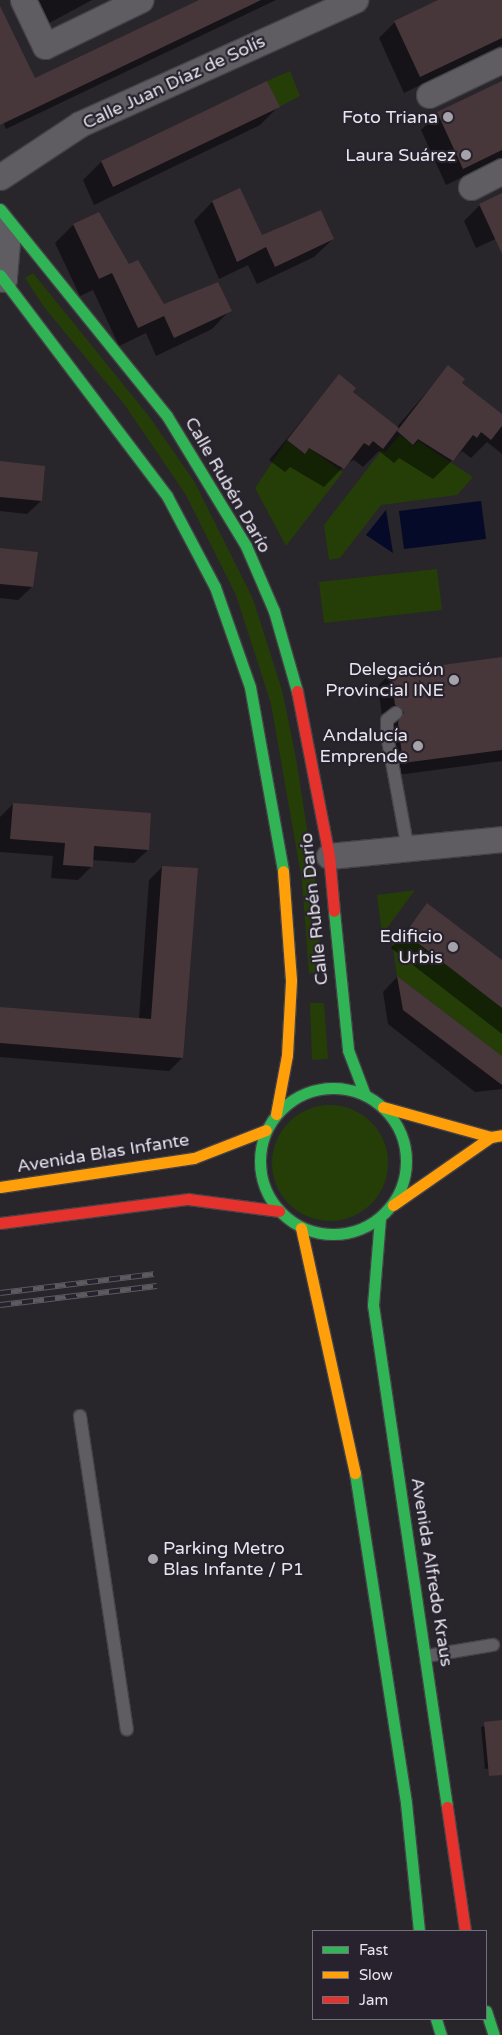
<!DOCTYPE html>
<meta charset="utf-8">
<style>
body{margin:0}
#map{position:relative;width:502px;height:2035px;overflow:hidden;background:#28252b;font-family:"Varela Round",sans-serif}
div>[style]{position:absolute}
.green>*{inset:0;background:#253e08}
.round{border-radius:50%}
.water>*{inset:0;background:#040a27}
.shadow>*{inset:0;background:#0007}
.building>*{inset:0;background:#48373a}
.roads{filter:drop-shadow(1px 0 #444247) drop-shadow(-1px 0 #444247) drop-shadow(0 1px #444247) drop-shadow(0 -1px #444247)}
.lane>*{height:12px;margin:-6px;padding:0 6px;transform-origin:6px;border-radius:6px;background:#5f5d61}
.street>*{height:25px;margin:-12.5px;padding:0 12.5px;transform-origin:12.5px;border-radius:12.5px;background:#5f5d61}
.fast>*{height:11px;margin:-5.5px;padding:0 5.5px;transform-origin:5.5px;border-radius:5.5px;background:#30b455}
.fast>.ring{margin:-5.5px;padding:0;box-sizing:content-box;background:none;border:11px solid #30b455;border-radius:50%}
.slow>*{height:11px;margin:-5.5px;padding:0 5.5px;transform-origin:5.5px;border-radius:5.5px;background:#ff9f0a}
.jam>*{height:11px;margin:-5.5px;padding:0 5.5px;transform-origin:5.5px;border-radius:5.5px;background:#e5322d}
.rail>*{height:5.5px;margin-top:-2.75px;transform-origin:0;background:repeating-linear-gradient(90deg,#27222e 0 11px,#5e5b60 0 22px);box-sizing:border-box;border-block:1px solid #5e5b60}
.dots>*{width:14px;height:14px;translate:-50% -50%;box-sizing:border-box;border:2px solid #27222e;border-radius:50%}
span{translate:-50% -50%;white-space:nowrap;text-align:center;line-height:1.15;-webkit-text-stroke:4.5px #27222e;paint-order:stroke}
.street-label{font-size:18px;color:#e8e5ed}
.poi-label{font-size:18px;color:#e8e5ed}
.right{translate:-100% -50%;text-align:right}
.left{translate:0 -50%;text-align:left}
.legend{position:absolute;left:312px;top:1930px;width:175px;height:90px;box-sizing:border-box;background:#27222e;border:1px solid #74707a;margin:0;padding:6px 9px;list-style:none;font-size:15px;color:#e8e5ed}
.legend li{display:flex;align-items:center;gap:10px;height:25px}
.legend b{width:25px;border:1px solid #74707a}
</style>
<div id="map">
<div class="green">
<div style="clip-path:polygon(290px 71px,300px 96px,279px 107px,267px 81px)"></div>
<div style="clip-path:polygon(33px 273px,148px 415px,194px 481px,253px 599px,282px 690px,296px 758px,317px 893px,321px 970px,309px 974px,302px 881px,271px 704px,236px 595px,186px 495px,124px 404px,44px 307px,25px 278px)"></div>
<div style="clip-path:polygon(400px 435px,414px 446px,418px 441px,473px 477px,457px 495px,381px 505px,340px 558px,329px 560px,324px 525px,382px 450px,385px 452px)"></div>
<div style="clip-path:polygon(287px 440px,304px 454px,309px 448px,343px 472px,286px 546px,255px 488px)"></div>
<div style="clip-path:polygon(437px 569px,442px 610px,324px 623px,319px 582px)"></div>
<div style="clip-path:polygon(415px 890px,382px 935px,377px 895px)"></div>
<div style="clip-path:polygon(405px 933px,502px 1008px,502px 1056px,397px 976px,392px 941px)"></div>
<div style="clip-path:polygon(310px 1003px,324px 1003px,328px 1059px,312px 1060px)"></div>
<div class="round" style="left:272px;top:1105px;width:116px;height:116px"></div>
</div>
<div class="water">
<div style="clip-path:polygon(481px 501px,486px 539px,404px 549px,399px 511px)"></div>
<div style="clip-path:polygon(386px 510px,393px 553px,366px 535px)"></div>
</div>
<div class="shadow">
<div style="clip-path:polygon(27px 0,92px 0,40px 28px)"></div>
<div style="clip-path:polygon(202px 0,276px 0,6px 129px,3px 122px,0 125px,0 9px,34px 79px)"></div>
<div style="clip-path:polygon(440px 0,502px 0,502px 45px,404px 93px,379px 38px,395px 22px)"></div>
<div style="clip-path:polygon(502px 82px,502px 158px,446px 185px,421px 130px,438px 113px)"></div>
<div style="clip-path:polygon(278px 107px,260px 125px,94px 205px,83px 180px,101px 162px)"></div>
<div style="clip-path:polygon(239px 190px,261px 236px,333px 239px,314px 257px,257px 284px,248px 265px,219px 279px,194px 221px,212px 202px)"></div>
<div style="clip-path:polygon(502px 195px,502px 236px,476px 248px,464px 221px,480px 205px)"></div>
<div style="clip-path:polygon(98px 213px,129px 266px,163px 306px,230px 310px,212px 329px,156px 356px,146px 333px,119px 346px,93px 290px,80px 296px,55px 243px,73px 225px)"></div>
<div style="clip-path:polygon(448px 367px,460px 383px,502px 416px,502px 454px,487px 442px,471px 458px,462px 451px,433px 479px,399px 458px,394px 463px,379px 451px,363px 467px,354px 460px,347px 463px,324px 487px,290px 467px,285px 472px,269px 460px,339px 376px,351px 392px,397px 427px)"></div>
<div style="clip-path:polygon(0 462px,41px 501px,27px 514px,0 511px)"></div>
<div style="clip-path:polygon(0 549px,32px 587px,18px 600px,0 598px)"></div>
<div style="clip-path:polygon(502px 659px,502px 761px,390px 776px,378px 686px,391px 673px)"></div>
<div style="clip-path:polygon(13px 804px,148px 850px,134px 863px,92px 860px,91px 867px,78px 880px,51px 878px,53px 856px,0 852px,0 817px)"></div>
<div style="clip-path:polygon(162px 867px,182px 1058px,169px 1071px,0 1057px,0 1009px,139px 1019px,149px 880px)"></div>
<div style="clip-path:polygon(428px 904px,502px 962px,502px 1034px,391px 948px)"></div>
<div style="clip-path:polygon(397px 977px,502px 1057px,502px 1089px,475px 1092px,388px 1024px,383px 992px)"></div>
<div style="clip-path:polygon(502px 1721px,502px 1767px,485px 1769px,481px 1727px)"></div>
</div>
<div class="building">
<div style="clip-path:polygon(199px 0,261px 0,0 125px,0 6px,35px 78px)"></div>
<div style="clip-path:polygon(438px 0,502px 0,502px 38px,420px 77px,394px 21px)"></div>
<div style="clip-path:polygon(267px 81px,280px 107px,113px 187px,101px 161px)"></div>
<div style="clip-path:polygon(502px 81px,502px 150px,463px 169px,437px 112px)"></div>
<div style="clip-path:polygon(240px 188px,262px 235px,321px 210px,334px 239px,275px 267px,266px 247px,237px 262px,212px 201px)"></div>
<div style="clip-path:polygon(502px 193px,502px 254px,479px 204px)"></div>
<div style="clip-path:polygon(99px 212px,129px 264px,138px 260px,164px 304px,218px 282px,232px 311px,174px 338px,164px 316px,138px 328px,112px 273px,99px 279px,73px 224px)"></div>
<div style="clip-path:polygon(448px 365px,465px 379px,462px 383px,502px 414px,502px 426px,491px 440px,481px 432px,477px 438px,473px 435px,453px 461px,418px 439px,413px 445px,397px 431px)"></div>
<div style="clip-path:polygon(339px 374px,356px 388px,353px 392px,399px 428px,383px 449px,373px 441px,369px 446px,364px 443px,344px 469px,309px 448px,305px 454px,287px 440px)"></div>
<div style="clip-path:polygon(0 461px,45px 466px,42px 501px,0 497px)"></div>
<div style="clip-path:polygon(0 548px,38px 552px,33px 587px,0 584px)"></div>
<div style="clip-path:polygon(502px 657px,502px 750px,403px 763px,398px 722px,404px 712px,395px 705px,391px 672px)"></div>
<div style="clip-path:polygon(13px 803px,151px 813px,149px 850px,94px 846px,93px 867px,63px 865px,65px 843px,10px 839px)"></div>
<div style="clip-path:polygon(162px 866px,198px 868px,183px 1058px,0 1043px,0 1007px,151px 1019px)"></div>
<div style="clip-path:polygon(427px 903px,502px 960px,502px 1008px,405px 933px)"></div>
<div style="clip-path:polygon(397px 976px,502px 1056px,502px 1085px,403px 1010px)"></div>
<div style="clip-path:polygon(502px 1720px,502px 1775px,489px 1776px,484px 1722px)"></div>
</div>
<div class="roads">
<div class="lane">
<div style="left:396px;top:713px;width:11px;rotate:142deg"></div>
<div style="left:387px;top:720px;width:15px;rotate:90deg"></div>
<div style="left:387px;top:735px;width:116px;rotate:79.6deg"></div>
<div style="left:80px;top:1416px;width:317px;rotate:81.5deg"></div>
<div style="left:427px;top:1656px;width:67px;rotate:-9.5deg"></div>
</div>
<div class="street">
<div style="left:23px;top:0;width:51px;rotate:64.4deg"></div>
<div style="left:45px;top:46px;width:106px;rotate:-25.8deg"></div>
<div style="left:429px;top:95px;width:81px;rotate:-25.6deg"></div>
<div style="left:0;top:177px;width:96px;rotate:-33.5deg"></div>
<div style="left:80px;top:124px;width:302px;rotate:-24.3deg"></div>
<div style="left:471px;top:187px;width:35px;rotate:-27deg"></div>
<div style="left:0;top:225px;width:18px;rotate:68deg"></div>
<div style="left:7px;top:242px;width:37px;rotate:95deg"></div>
<div style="left:4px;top:279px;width:4px;rotate:-153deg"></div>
<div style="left:329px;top:856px;width:174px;rotate:-5.6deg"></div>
</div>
<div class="fast">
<div style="left:0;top:209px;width:266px;rotate:51.1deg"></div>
<div style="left:167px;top:416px;width:152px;rotate:58.7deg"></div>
<div style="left:246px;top:546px;width:71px;rotate:66.7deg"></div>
<div style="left:274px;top:611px;width:83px;rotate:74deg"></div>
<div style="left:0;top:275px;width:277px;rotate:52.9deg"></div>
<div style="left:167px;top:496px;width:103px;rotate:62.2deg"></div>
<div style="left:215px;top:587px;width:106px;rotate:70.7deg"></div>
<div style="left:250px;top:687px;width:187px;rotate:79.8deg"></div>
<div style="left:334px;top:911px;width:140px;rotate:84.2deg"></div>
<div style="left:348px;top:1050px;width:48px;rotate:69.3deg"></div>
<div class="ring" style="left:260px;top:1088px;width:135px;height:135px"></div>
<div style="left:380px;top:1218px;width:87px;rotate:94.6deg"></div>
<div style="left:373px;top:1305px;width:507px;rotate:81.61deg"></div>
<div style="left:355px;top:1473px;width:334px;rotate:81.2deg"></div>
<div style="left:406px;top:1803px;width:129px;rotate:84.2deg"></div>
<div style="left:486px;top:2011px;width:25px;rotate:72deg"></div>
<div style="left:436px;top:2019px;width:17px;rotate:73deg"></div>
</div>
<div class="slow">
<div style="left:383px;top:1107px;width:112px;rotate:15.5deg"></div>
<div style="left:491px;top:1137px;width:11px;rotate:-10deg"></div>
<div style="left:276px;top:1114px;width:60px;rotate:-79.4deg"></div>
<div style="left:287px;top:1055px;width:75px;rotate:-86.9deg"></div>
<div style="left:291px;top:980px;width:109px;rotate:-94.2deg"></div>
<div style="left:0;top:1187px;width:196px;rotate:-8.5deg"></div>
<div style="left:194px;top:1158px;width:77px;rotate:-21.3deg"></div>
<div style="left:393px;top:1205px;width:119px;rotate:-34.8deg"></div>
<div style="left:301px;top:1228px;width:251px;rotate:77.6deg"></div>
</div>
<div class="jam">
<div style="left:297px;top:691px;width:168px;rotate:79deg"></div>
<div style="left:329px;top:856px;width:55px;rotate:84.8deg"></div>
<div style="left:0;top:1223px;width:190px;rotate:-7.3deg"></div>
<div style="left:188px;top:1199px;width:92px;rotate:7.5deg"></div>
<div style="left:447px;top:1807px;width:125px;rotate:81.7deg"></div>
</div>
</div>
<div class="rail">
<div style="left:0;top:1293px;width:155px;rotate:-7deg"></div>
<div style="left:0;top:1305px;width:158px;rotate:-6.9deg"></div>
</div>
<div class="dots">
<div style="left:448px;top:117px;background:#a5a2a9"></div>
<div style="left:466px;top:155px;background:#a5a2a9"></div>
<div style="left:454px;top:680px;background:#a5a2a9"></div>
<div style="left:418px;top:746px;background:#a5a2a9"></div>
<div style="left:453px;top:947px;background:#a5a2a9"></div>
<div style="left:153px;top:1559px;background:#a5a2a9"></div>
</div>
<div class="street-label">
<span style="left:174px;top:82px;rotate:-25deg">Calle Juan Díaz de Solís</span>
<span style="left:228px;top:485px;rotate:60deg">Calle Rubén Darío</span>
<span style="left:314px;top:909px;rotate:-96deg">Calle Rubén Darío</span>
<span style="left:103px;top:1153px;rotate:-9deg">Avenida Blas Infante</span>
<span style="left:432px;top:1572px;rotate:81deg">Avenida Alfredo Kraus</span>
</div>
<div class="poi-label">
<span class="right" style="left:438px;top:117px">Foto Triana</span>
<span class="right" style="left:456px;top:155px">Laura Suárez</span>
<span class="right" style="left:444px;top:680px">Delegación<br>Provincial INE</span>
<span class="right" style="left:408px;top:746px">Andalucía<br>Emprende</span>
<span class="right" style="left:443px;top:947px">Edificio<br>Urbis</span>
<span class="left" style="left:163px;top:1559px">Parking Metro<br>Blas Infante / P1</span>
</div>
<ul class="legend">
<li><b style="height:6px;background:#30b455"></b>Fast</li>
<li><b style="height:6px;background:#ff9f0a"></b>Slow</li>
<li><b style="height:6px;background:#e5322d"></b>Jam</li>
</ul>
</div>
